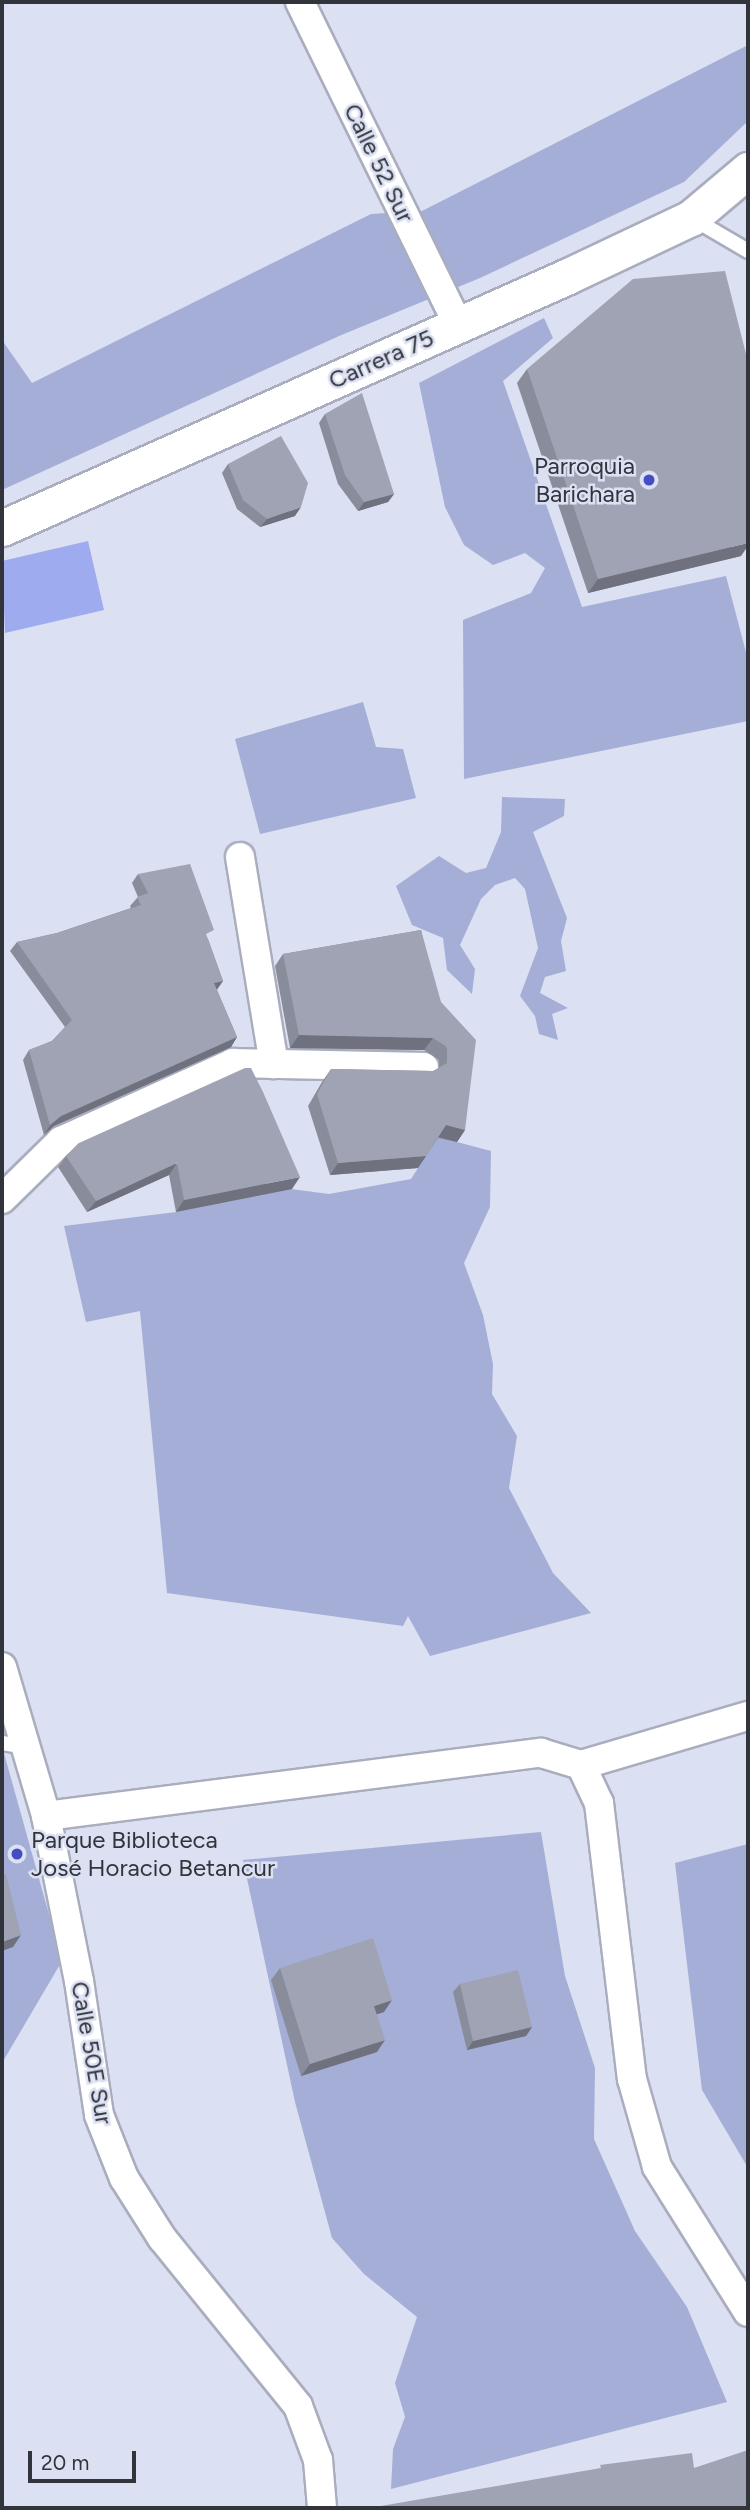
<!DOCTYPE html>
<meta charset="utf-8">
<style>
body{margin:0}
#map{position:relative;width:750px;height:2510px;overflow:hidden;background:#dbe0f2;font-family:Figtree,sans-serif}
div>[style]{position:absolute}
.green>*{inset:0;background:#a5aed6}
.water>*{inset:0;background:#9eabee}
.roads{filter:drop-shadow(2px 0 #a9adbe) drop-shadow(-2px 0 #a9adbe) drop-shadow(0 2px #a9adbe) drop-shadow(0 -2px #a9adbe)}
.service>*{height:14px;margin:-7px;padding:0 7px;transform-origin:7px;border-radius:7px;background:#fff}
.minor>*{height:28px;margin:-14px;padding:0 14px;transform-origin:14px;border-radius:14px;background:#fff}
.tertiary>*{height:35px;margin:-17.5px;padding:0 17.5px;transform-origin:17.5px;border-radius:17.5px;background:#fff}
.wall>*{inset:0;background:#898c9b}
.shaded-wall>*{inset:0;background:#6f727e}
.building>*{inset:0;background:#9fa3b4}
.dots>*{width:19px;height:19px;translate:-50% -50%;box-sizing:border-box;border:4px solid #dbe0f2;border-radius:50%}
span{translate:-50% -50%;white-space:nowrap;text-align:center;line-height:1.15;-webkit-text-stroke:5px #dbe0f2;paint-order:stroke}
.street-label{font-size:24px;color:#32343b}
.poi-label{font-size:24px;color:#32343b}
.right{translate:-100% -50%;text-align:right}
.left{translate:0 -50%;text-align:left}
.frame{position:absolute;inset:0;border:4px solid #32343b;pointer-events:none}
.scale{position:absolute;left:28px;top:2451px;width:108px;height:32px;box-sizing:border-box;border:4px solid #32343b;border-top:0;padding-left:9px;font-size:21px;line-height:24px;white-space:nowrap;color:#32343b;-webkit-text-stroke:5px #dbe0f2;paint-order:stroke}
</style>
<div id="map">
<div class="green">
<div style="clip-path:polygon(748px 45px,748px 121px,684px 182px,480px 278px,339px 336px,2px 490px,2px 340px,32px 383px,371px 214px,422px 211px)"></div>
<div style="clip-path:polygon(544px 318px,553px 338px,503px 381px,582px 607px,726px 576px,748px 660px,748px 721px,464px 779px,463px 620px,531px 593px,545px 568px,525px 553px,493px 565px,464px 545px,445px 507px,419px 383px)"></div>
<div style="clip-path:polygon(363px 702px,376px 747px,403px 749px,416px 798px,260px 834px,235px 739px)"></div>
<div style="clip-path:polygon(502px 797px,565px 799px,564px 816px,533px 832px,567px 918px,561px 941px,566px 971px,545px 977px,540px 993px,568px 1008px,552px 1014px,558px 1040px,539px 1034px,535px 1016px,520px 996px,538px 948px,525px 889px,515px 878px,495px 885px,481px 899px,460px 945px,475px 969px,472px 994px,447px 970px,443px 938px,412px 925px,396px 886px,439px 856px,466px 873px,486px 868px,501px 832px)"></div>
<div style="clip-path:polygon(438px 1137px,491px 1151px,490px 1207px,464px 1263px,483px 1315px,493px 1364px,492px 1394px,517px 1436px,509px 1488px,553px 1573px,591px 1613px,430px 1656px,408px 1616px,403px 1626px,167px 1593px,140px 1311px,86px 1322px,64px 1226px,176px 1212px,291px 1189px,329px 1194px,411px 1179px)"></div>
<div style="clip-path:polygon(2px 1746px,62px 1961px,2px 2063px)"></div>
<div style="clip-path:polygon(541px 1832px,565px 1976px,595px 2068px,594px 2139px,635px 2231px,687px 2307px,727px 2402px,391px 2489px,393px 2449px,405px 2417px,395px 2383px,417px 2317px,364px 2274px,332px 2238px,295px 2102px,243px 1860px)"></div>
<div style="clip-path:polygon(748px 1844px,748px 2168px,702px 2090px,675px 1863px)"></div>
</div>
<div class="water">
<div style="clip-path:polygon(88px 541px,104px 610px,5px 633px,2px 561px)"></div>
</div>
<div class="roads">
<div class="service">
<div style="left:692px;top:218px;width:65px;rotate:30.5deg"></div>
<div style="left:2px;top:1743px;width:24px;rotate:9deg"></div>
</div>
<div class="minor">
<div style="left:300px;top:2px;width:360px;rotate:63.9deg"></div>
<div style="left:240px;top:857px;width:210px;rotate:80.7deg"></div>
<div style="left:2px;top:1199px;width:83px;rotate:-44.5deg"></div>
<div style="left:61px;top:1141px;width:189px;rotate:-24.4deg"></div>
<div style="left:233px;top:1063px;width:191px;rotate:1.2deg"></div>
<div style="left:2px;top:1667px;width:155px;rotate:73.5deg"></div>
<div style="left:46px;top:1816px;width:168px;rotate:78.7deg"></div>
<div style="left:79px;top:1981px;width:135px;rotate:81.5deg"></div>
<div style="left:99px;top:2115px;width:68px;rotate:68.4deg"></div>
<div style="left:124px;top:2178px;width:71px;rotate:57.7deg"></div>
<div style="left:162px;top:2238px;width:216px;rotate:51deg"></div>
<div style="left:298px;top:2406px;width:58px;rotate:69.7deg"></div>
<div style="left:318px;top:2460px;width:48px;rotate:85.2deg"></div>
<div style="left:581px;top:1765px;width:174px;rotate:-16.4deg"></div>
<div style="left:46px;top:1816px;width:499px;rotate:-7.3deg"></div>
<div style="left:541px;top:1753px;width:42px;rotate:16.7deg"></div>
<div style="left:581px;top:1765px;width:42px;rotate:64.7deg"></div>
<div style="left:599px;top:1803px;width:278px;rotate:83.2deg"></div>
<div style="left:632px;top:2079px;width:91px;rotate:74.1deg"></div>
<div style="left:657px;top:2167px;width:171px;rotate:57.9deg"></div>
</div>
<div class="tertiary">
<div style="left:2px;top:528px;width:617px;rotate:-23.99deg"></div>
<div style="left:566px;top:277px;width:138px;rotate:-25.3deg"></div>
<div style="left:691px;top:218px;width:75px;rotate:-40.1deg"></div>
</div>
</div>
<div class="wall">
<div style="clip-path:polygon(527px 369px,741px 556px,588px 593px,517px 383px)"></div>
<div style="clip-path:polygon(325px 414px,394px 494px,388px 502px,358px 511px,338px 484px,319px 423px)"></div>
<div style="clip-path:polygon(228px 464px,295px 516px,260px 527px,237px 509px,222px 473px)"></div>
<div style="clip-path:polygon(138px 874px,208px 939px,223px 981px,217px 990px,237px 1037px,231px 1047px,54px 1126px,44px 1135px,23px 1060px,29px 1050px,52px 1041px,65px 1027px,10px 951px,17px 942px,57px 933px,131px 908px,130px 906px,138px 897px,132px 883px)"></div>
<div style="clip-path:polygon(421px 930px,465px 1130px,457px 1142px,438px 1138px,418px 1168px,330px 1175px,308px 1106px,322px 1082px,331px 1069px,433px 1071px,439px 1068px,439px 1060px,424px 1050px,290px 1048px,275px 966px,283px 954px)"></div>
<div style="clip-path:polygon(79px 1143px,292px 1189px,176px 1212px,169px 1175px,87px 1212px,58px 1167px,66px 1156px)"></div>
<div style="clip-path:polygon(280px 1968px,384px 2012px,377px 2014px,377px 2052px,301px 2076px,271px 1980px)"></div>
<div style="clip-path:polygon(460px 1984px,532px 2027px,526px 2036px,467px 2050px,453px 1992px)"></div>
</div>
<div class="shaded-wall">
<div style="clip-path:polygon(394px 494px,388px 502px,358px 511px,364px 502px)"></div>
<div style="clip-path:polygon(301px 507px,295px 516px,260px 527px,267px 519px)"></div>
<div style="clip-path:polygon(748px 543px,748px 546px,741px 556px,588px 593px,598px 579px)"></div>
<div style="clip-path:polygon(223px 981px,216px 990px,214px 983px)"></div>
<div style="clip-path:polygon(299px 1035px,433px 1038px,424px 1050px,290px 1048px)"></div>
<div style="clip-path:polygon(237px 1037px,231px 1047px,54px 1126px,44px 1135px,50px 1125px,61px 1116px)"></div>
<div style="clip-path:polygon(446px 1125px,465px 1130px,457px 1142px,438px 1137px)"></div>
<div style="clip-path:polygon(426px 1156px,418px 1168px,330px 1175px,338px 1163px)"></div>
<div style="clip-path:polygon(177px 1163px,169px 1175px,87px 1212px,96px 1201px)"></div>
<div style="clip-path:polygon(300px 1177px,292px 1189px,176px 1212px,184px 1200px)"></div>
<div style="clip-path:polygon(21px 1935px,13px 1947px,2px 1951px,2px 1942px)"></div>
<div style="clip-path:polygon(392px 2000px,384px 2012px,366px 2018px,374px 2006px)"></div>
<div style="clip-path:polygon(532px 2027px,526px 2036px,467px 2050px,473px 2041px)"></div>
<div style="clip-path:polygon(385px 2040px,377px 2052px,301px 2076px,310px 2064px)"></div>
</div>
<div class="building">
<div style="clip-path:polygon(725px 271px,748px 362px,748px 543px,598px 579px,527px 369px,633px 279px)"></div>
<div style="clip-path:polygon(362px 393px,394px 494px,364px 502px,345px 475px,325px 414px)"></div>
<div style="clip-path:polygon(281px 436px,308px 483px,301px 507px,267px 519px,243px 500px,228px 464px)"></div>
<div style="clip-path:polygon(190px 864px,214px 930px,206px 934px,223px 981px,214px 983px,237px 1037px,61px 1116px,50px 1125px,29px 1050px,52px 1041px,72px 1020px,17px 942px,57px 933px,141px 905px,137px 897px,148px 893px,138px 874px)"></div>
<div style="clip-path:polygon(421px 930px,441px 1002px,476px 1040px,465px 1130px,446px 1125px,426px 1156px,338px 1163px,317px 1094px,331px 1069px,433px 1071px,447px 1063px,447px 1047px,433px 1038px,299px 1035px,283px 954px)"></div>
<div style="clip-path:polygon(245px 1068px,251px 1068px,263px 1092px,300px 1177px,184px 1200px,177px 1163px,96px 1201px,66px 1156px,79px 1143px)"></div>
<div style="clip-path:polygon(6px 1874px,21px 1935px,2px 1942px,2px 1875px)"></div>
<div style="clip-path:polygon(373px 1938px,392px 2000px,374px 2006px,385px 2040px,310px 2064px,280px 1968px)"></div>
<div style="clip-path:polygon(518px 1970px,532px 2027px,473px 2041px,460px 1984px)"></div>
<div style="clip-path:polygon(748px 2450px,748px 2508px,375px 2508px,375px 2507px,601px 2468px,600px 2465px,692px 2453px,694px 2468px)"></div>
</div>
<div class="dots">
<div style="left:649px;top:480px;background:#464cc1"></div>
<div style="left:17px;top:1854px;background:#464cc1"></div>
</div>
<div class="street-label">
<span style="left:379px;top:163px;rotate:64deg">Calle 52 Sur</span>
<span style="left:381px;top:359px;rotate:-24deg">Carrera 75</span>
<span style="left:92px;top:2053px;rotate:80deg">Calle 50E Sur</span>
</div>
<div class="poi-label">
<span class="right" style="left:635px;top:480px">Parroquia<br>Barichara</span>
<span class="left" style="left:31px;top:1854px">Parque Biblioteca<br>José Horacio Betancur</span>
</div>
<div class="frame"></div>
<div class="scale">20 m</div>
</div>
